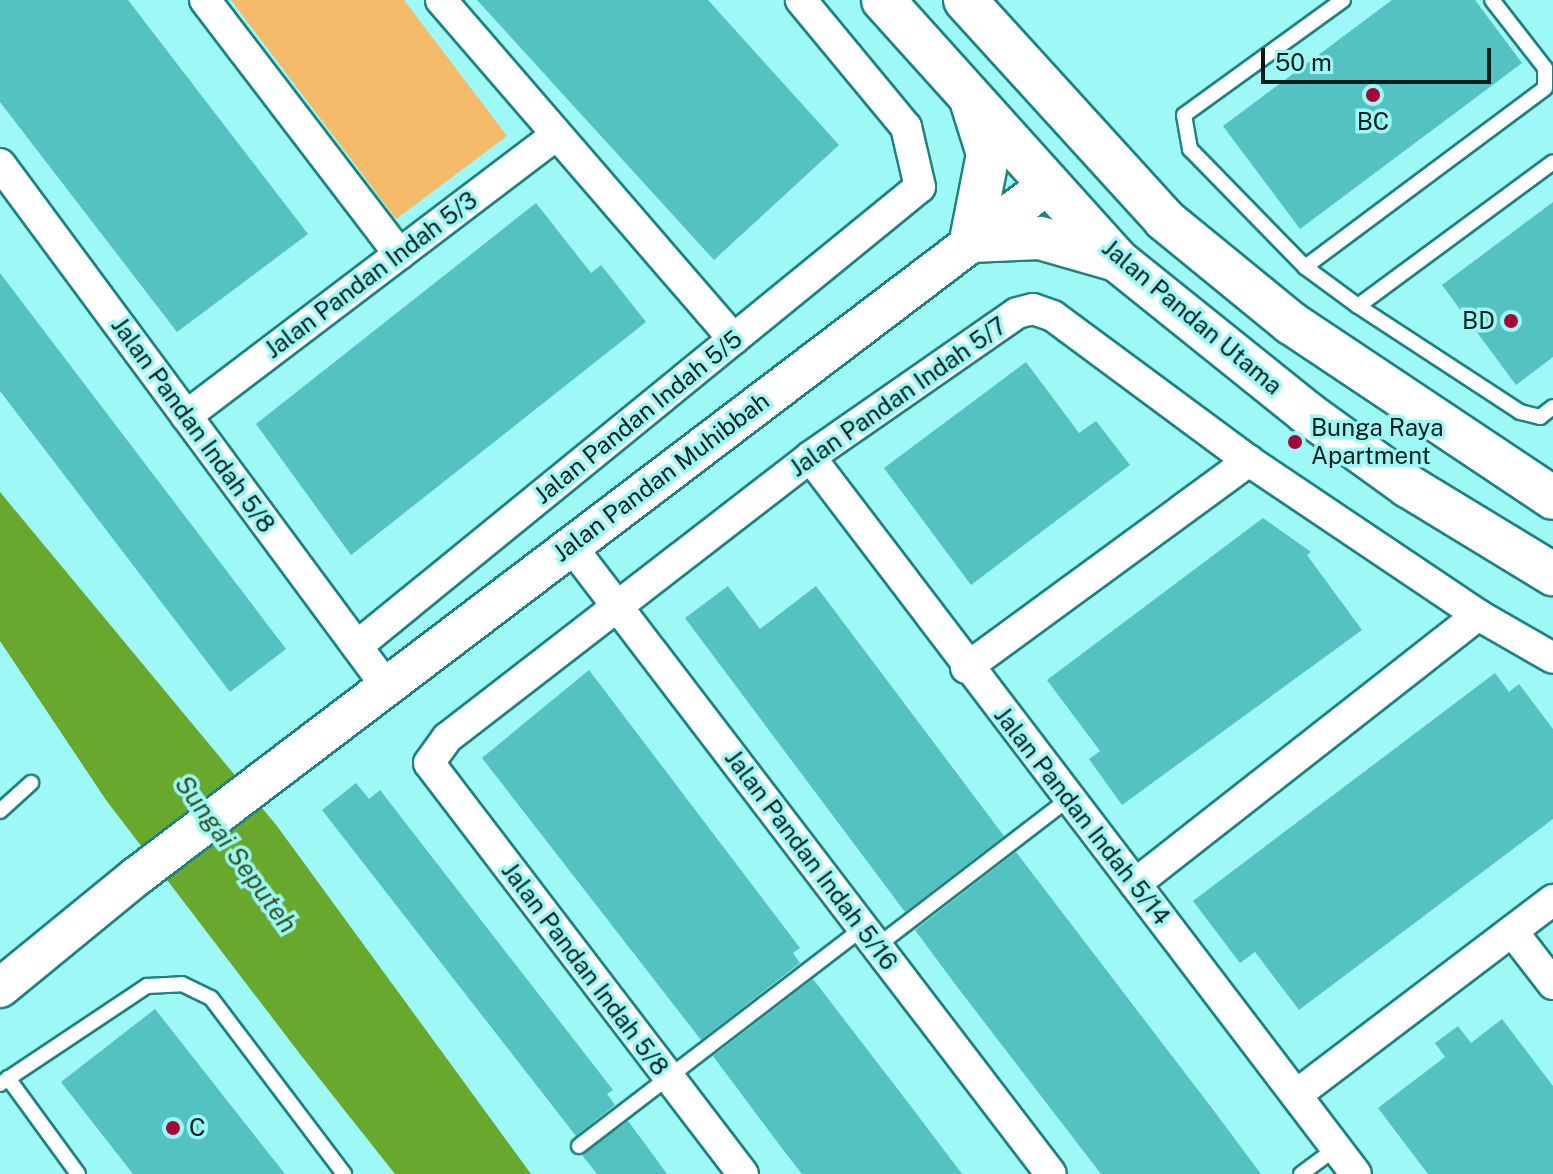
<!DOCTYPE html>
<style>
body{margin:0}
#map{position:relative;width:1553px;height:1174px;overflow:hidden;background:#9df8f6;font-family:"Public Sans",sans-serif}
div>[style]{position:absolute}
.green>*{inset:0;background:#f5bb6b}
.water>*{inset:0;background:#67a82d}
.building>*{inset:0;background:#54c2c0}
.roads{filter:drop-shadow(2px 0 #1d8280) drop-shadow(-2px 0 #1d8280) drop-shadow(0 2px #1d8280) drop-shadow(0 -2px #1d8280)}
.service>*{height:14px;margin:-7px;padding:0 7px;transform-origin:7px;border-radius:7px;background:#fff}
.minor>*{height:30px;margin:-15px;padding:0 15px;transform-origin:15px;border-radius:15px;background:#fff}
.tertiary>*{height:38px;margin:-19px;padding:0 19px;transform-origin:19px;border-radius:19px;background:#fff}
.secondary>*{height:42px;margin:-21px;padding:0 21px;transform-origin:21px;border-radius:21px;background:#fff}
.dots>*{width:22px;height:22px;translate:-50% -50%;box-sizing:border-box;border:4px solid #9df8f6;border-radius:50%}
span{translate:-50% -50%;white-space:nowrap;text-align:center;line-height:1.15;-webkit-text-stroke:7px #9df8f6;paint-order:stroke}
.poi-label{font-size:24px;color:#001d1c}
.right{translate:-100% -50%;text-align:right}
.left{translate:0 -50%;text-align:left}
.street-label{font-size:24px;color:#001d1c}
.water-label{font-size:26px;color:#365122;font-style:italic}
.scale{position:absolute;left:1261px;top:48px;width:230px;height:36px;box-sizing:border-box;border:4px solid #001d1c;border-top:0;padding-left:10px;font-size:24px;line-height:28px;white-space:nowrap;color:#001d1c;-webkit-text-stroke:6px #9df8f6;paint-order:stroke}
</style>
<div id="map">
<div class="green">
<div style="clip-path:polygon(231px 0,404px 0,507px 136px,396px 219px)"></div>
</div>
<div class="water">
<div style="clip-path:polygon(0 492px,277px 826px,531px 1174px,395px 1174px,300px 1054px,106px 800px,0 641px)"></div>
</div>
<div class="building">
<div style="clip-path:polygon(0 0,128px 0,308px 234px,177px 332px,0 102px)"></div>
<div style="clip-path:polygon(477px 0,708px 0,839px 145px,714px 260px)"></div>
<div style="clip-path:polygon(1392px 0,1475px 0,1522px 63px,1300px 229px,1223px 126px)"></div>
<div style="clip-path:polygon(1553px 202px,1553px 357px,1516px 385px,1442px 285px)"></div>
<div style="clip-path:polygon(536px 203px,591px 273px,601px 265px,646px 322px,351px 555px,256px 424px)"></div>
<div style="clip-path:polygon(0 273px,286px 649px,230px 692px,0 391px)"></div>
<div style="clip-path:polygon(1026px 362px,1079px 433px,1096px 421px,1130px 465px,971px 585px,884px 468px)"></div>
<div style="clip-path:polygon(1263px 518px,1311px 552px,1307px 555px,1362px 630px,1122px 805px,1089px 759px,1100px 751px,1047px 680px)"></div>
<div style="clip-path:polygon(728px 586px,760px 629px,816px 586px,1004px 836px,905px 912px,685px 618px)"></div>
<div style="clip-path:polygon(589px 670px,800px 948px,793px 953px,800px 963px,701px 1040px,482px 758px)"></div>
<div style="clip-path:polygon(1495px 673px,1509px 692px,1519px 684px,1553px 729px,1553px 819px,1299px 1010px,1255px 952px,1240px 963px,1193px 901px)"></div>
<div style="clip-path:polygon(356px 783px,369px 799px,380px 790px,613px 1090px,607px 1094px,615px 1105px,576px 1136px,322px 810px)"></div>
<div style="clip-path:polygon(1016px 852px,1211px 1107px,1261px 1174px,1101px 1174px,955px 984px,915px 930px)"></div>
<div style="clip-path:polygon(813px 979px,916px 1113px,962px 1174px,802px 1174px,784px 1151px,713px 1056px)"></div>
<div style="clip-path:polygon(155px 1009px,285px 1174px,133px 1174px,61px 1082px)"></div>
<div style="clip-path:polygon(1502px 1019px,1553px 1086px,1553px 1174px,1428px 1174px,1378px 1108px,1445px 1057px,1435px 1043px,1458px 1026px,1471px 1043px)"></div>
<div style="clip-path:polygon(628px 1121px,651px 1152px,667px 1174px,597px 1174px,582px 1155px)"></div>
</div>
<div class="roads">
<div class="service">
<div style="left:1343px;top:0;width:196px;rotate:144.1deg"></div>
<div style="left:1184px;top:115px;width:35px;rotate:80deg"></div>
<div style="left:1190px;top:149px;width:165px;rotate:45.7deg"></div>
<div style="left:1305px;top:267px;width:66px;rotate:36.3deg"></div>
<div style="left:1358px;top:306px;width:194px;rotate:33.2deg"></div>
<div style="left:1520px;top:412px;width:21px;rotate:14deg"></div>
<div style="left:1540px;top:417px;width:16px;rotate:-38deg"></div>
<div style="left:1305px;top:267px;width:299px;rotate:-36.7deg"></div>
<div style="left:1545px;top:88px;width:20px;rotate:-90deg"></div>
<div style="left:1545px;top:68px;width:86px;rotate:-127.9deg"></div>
<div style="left:1358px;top:306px;width:242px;rotate:-36.4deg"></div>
<div style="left:0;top:811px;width:42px;rotate:-42.1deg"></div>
<div style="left:877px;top:946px;width:243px;rotate:-37.5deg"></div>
<div style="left:8px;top:1078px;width:119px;rotate:53.9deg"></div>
<div style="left:0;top:1084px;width:177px;rotate:-33.7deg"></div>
<div style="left:147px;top:986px;width:35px;rotate:-3deg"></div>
<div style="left:182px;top:984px;width:32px;rotate:26deg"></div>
<div style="left:211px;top:998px;width:221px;rotate:52.9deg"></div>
<div style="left:579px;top:1146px;width:358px;rotate:-37.5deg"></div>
<div style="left:1301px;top:1174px;width:44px;rotate:-36.6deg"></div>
</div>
<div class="minor">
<div style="left:205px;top:0;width:320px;rotate:52.6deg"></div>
<div style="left:441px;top:0;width:448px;rotate:49.2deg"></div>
<div style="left:0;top:164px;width:651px;rotate:53.5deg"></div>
<div style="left:186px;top:416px;width:465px;rotate:-37.2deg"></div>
<div style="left:810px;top:457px;width:901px;rotate:52.71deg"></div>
<div style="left:571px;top:546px;width:790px;rotate:52.61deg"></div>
<div style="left:357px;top:646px;width:726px;rotate:-39.19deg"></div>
<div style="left:920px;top:187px;width:62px;rotate:-103.1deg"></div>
<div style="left:906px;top:127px;width:165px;rotate:-129.6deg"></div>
<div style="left:966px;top:668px;width:351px;rotate:-36.2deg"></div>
<div style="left:1135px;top:884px;width:436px;rotate:-38.1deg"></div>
<div style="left:1512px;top:931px;width:67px;rotate:52.3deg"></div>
<div style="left:1296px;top:1095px;width:323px;rotate:-37.2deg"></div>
<div style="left:743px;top:1174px;width:517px;rotate:-127.38deg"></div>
<div style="left:429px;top:763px;width:31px;rotate:-54deg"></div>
<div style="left:447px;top:738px;width:459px;rotate:-37.7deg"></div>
<div style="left:810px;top:457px;width:252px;rotate:-34.8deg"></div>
<div style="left:1017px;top:313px;width:16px;rotate:-14deg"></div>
<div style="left:1033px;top:309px;width:21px;rotate:19deg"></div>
<div style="left:1053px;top:316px;width:244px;rotate:36.5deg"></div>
<div style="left:1249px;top:461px;width:276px;rotate:33.9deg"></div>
<div style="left:1478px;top:615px;width:86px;rotate:29.8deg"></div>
</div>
<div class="tertiary">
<div style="left:0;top:988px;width:177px;rotate:-39.3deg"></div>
<div style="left:137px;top:876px;width:1146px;rotate:-37.2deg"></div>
</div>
<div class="secondary">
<div style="left:883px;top:0;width:351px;rotate:48deg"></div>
<div style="left:1118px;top:261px;width:243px;rotate:38.8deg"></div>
<div style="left:1307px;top:413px;width:125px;rotate:35.9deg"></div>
<div style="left:1408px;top:486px;width:170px;rotate:31.3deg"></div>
<div style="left:965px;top:0;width:297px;rotate:47.7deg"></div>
<div style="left:1165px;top:220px;width:163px;rotate:39.3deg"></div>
<div style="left:1291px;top:323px;width:315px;rotate:33.7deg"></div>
<div style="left:972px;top:103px;width:53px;rotate:72.6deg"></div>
<div style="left:988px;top:154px;width:89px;rotate:101.1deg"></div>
<div style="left:971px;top:241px;width:69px;rotate:-2.5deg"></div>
<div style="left:1040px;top:238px;width:76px;rotate:16deg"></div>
</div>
</div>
<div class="dots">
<div style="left:1373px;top:95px;background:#a40839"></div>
<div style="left:1511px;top:321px;background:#a40839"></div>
<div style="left:1295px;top:442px;background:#a40839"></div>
<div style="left:173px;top:1128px;background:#a40839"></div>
</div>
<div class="poi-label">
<span style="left:1373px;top:122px">BC</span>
<span class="right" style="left:1495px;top:321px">BD</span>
<span class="left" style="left:1311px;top:442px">Bunga Raya<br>Apartment</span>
<span class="left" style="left:189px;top:1128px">C</span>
</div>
<div class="street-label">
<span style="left:371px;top:275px;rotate:-37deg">Jalan Pandan Indah 5/3</span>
<span style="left:1192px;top:317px;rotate:40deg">Jalan Pandan Utama</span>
<span style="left:898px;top:397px;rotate:-35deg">Jalan Pandan Indah 5/7</span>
<span style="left:638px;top:417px;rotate:-39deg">Jalan Pandan Indah 5/5</span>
<span style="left:193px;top:425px;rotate:54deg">Jalan Pandan Indah 5/8</span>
<span style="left:661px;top:477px;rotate:-37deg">Jalan Pandan Muhibbah</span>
<span style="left:1082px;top:816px;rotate:52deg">Jalan Pandan Indah 5/14</span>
<span style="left:811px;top:860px;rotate:53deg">Jalan Pandan Indah 5/16</span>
<span style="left:585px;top:969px;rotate:53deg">Jalan Pandan Indah 5/8</span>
</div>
<div class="water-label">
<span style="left:236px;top:854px;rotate:54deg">Sungai Seputeh</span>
</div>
<div class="scale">50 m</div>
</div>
